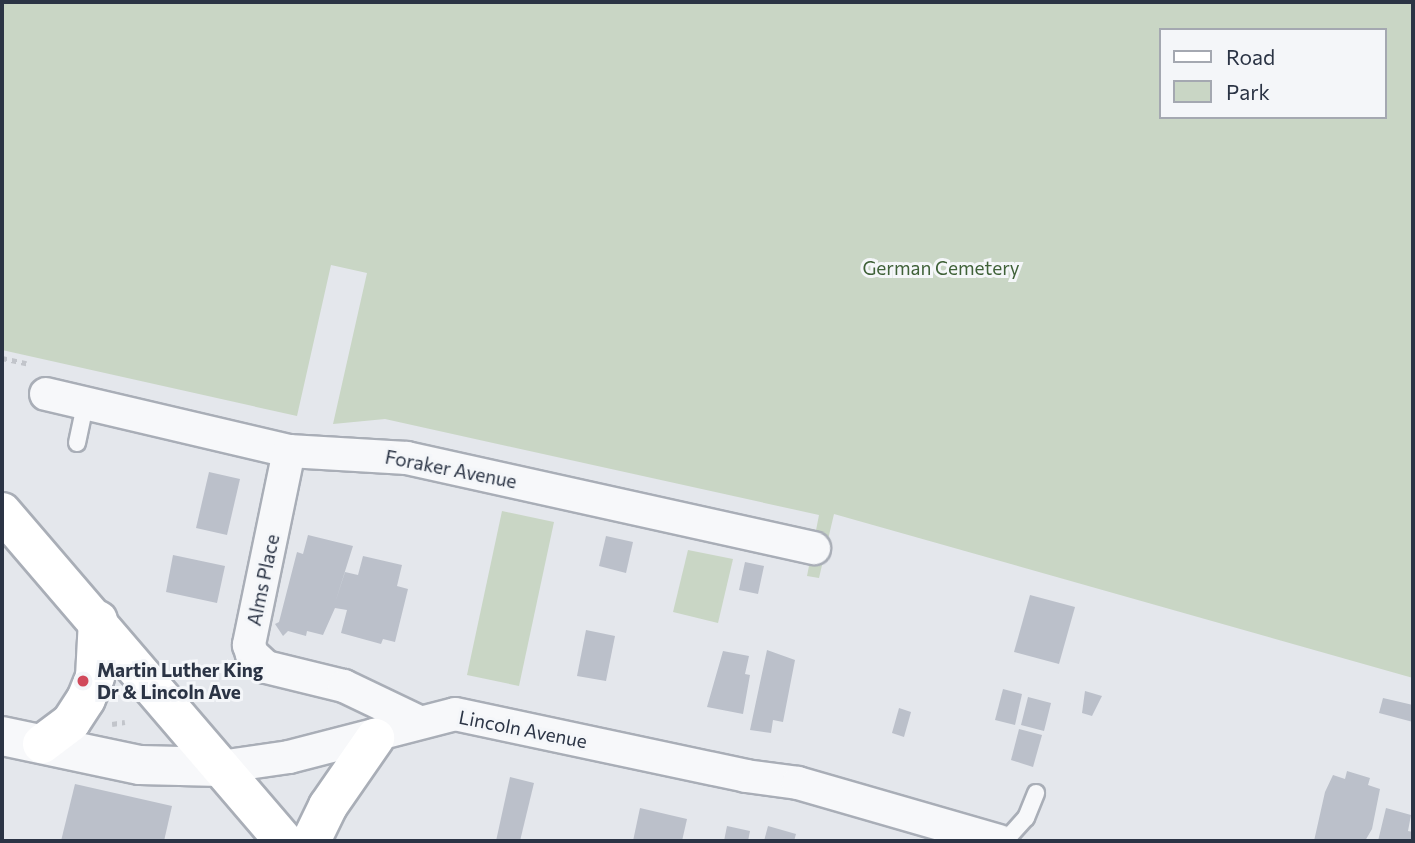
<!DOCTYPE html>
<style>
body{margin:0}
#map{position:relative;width:1415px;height:843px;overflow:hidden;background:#e4e7ec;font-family:Commissioner,sans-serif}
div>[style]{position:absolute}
.green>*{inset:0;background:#c9d6c5}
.building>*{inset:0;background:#bbc0ca}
.path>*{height:4.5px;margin-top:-2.25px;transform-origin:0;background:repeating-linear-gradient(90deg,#c2c5cb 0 5px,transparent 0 10px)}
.roads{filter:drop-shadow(2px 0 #a9aeb7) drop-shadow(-2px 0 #a9aeb7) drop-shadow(0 2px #a9aeb7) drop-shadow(0 -2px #a9aeb7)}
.service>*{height:16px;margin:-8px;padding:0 8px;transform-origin:8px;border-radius:8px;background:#f7f8fa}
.minor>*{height:32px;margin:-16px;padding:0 16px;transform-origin:16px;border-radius:16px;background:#f7f8fa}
.tertiary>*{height:38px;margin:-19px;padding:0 19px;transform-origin:19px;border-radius:19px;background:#f7f8fa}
.secondary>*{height:38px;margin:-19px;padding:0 19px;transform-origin:19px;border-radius:19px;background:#fff}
.dots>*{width:19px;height:19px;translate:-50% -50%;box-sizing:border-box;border:4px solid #f4f6f9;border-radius:50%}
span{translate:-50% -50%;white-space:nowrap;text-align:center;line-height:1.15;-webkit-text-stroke:6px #f4f6f9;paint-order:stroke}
.park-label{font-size:19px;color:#3f6138}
.street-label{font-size:19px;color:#2b3445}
.poi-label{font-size:19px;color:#2b3445;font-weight:700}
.left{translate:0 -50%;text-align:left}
.frame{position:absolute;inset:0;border:4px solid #2b3445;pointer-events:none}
.legend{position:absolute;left:1159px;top:28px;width:228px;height:91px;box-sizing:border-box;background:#f4f6f9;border:2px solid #a4a8b1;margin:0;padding:9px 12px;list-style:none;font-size:21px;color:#2b3445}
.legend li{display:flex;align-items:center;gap:14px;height:35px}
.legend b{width:35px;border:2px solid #a4a8b1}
</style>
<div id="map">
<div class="green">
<div style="clip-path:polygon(evenodd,2px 2px,1413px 2px,1413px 678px,834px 514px,819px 578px,807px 576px,819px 515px,385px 419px,333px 424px,367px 273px,331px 265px,297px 416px,2px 350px,2px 2px,1161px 30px,1385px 30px,1385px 117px,1161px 117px,1161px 30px)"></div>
<div style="clip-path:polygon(502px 511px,554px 522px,519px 686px,467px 675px)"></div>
<div style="clip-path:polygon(688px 550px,733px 559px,718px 623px,673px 612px)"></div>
</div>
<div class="building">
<div style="clip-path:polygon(209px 472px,240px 479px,227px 535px,196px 528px)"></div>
<div style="clip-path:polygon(308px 535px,353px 546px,335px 603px,345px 572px,358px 575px,363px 556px,402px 565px,397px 586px,408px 589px,395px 642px,383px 639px,381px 644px,341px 633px,347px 610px,335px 608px,323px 635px,307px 631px,306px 636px,288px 631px,283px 636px,275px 624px,279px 622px,297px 552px,303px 554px)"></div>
<div style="clip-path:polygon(606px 536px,633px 542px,626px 573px,599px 566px)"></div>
<div style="clip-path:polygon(173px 555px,225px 566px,217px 603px,166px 592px)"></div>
<div style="clip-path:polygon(745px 562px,764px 566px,758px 594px,739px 590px)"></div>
<div style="clip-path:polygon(1030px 595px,1075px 607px,1059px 664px,1014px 652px)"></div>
<div style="clip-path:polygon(586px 630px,615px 636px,606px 681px,577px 676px)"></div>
<div style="clip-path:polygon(767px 650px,795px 660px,783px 722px,773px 720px,771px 733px,750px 730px)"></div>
<div style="clip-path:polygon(723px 651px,749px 656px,745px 674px,750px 675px,743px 714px,707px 707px)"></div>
<div style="clip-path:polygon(1003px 689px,1022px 694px,1015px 725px,995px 720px)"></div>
<div style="clip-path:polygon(1085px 691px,1102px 696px,1092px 716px,1082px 713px)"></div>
<div style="clip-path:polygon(1028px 697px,1051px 703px,1044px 731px,1021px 725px)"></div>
<div style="clip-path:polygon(1383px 698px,1413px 705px,1413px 722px,1379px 713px)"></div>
<div style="clip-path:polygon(899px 708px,911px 712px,904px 737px,892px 733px)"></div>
<div style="clip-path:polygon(1019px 729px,1042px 735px,1033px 767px,1011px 760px)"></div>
<div style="clip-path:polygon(1347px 771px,1370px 778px,1368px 785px,1380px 789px,1372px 829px,1365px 841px,1314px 841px,1325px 792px,1333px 775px,1345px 779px)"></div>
<div style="clip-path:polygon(510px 777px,534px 783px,520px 841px,496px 841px)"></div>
<div style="clip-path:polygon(75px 784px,172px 806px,164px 841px,61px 841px)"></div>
<div style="clip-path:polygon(640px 808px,687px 819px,682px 841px,633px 841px)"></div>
<div style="clip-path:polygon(1386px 808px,1411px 815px,1408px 831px,1413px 832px,1411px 841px,1378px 841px)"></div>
<div style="clip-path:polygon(727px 826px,750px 831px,748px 841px,724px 841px)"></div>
<div style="clip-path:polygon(768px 826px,796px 834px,794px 841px,764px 841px)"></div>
</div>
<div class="path">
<div style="left:2px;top:358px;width:25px;rotate:12deg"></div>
<div style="left:112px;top:724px;width:13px;rotate:-9deg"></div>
</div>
<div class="roads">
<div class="service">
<div style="left:77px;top:443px;width:40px;rotate:-78deg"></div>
<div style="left:1005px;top:841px;width:31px;rotate:-48deg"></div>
<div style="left:1026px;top:818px;width:27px;rotate:-68deg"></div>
</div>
<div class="minor">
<div style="left:46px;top:394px;width:250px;rotate:13.2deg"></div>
<div style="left:289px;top:451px;width:118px;rotate:3.4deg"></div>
<div style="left:407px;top:458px;width:417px;rotate:12.5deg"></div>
<div style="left:289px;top:451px;width:198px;rotate:101.7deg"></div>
<div style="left:249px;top:645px;width:9px;rotate:72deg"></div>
<div style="left:252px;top:654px;width:19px;rotate:43deg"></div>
<div style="left:266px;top:667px;width:80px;rotate:13.7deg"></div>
<div style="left:344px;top:686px;width:81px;rotate:25.6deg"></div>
<div style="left:220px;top:767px;width:70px;rotate:-8.2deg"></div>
<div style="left:289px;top:757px;width:171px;rotate:-14.5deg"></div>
<div style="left:455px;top:714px;width:298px;rotate:12deg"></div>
<div style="left:746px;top:776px;width:52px;rotate:7.7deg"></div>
<div style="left:798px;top:783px;width:209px;rotate:16.1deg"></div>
</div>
<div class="tertiary">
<div style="left:2px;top:736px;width:141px;rotate:11.9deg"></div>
<div style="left:140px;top:765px;width:80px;rotate:1.4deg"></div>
</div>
<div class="secondary">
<div style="left:2px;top:512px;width:433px;rotate:49.4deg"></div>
<div style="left:42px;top:744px;width:36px;rotate:-37deg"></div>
<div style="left:71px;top:722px;width:27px;rotate:-57deg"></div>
<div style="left:86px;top:699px;width:24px;rotate:-68deg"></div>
<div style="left:95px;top:677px;width:57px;rotate:-87deg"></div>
<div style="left:311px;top:841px;width:39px;rotate:-64deg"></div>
<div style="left:328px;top:806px;width:83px;rotate:-55.3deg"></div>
</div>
</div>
<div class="dots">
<div style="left:83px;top:681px;background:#d1495b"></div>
</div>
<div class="park-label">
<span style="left:941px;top:268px">German Cemetery</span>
</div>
<div class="street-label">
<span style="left:451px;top:469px;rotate:11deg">Foraker Avenue</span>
<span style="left:263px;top:580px;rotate:-78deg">Alms Place</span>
<span style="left:523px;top:729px;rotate:11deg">Lincoln Avenue</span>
</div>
<div class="poi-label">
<span class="left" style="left:97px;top:681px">Martin Luther King<br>Dr &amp; Lincoln Ave</span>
</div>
<div class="frame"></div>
<ul class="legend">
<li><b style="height:9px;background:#fff"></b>Road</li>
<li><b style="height:19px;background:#c9d6c5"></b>Park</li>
</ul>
</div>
